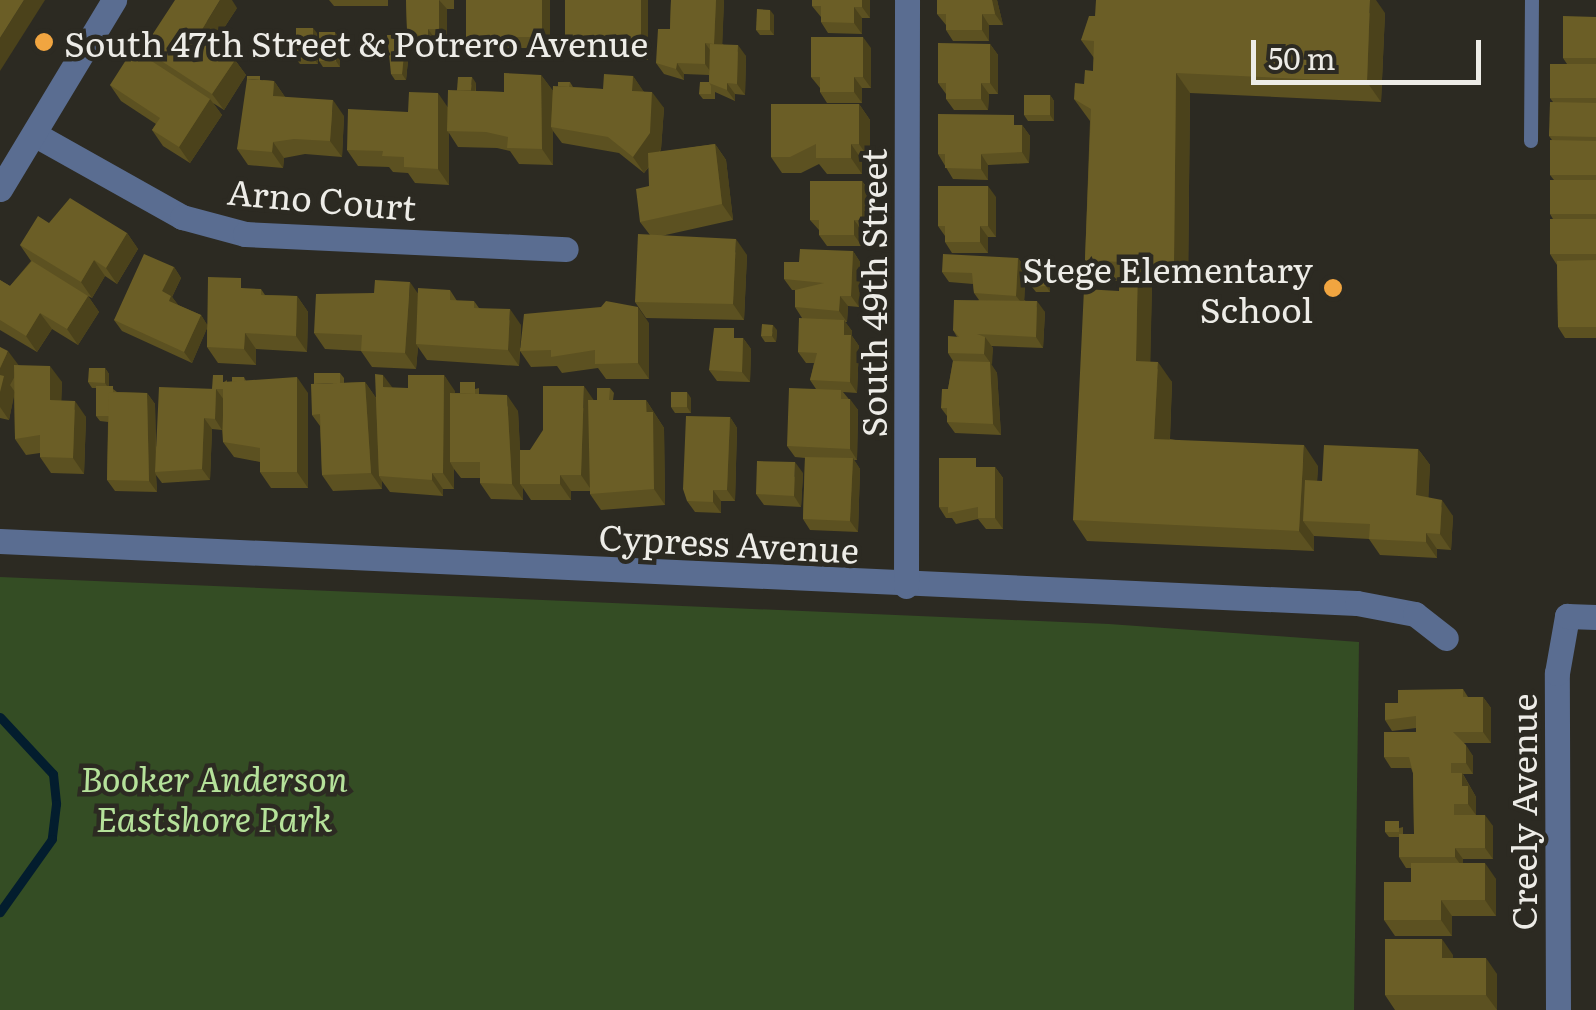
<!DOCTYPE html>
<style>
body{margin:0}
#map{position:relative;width:1596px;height:1010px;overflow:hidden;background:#2c2a22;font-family:Literata,serif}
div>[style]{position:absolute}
.green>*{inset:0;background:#344d24}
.stream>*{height:9px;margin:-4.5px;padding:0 4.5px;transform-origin:4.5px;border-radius:4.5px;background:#031d2e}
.service>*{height:14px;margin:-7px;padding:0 7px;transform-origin:7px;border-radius:7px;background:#5a6d91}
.minor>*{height:25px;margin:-12.5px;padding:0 12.5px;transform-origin:12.5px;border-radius:12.5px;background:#5a6d91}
.tertiary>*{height:25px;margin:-12.5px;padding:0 12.5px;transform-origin:12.5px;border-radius:12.5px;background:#5a6d91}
.wall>*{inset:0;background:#5c5121}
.shaded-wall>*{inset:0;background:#4b421b}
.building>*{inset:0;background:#6b5e26}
.dots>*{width:28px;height:28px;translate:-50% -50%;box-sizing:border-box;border:5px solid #2c2a22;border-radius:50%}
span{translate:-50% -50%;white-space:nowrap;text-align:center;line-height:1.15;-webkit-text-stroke:9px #2c2a22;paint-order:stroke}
.poi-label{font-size:35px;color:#edece7}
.left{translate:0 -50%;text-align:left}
.right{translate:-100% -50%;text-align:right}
.street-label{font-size:35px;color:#edece7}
.park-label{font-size:35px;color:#b5e29a;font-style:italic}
.scale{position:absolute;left:1251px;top:40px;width:230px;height:45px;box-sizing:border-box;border:5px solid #edece7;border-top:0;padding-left:12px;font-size:30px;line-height:35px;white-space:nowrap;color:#edece7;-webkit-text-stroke:8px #2c2a22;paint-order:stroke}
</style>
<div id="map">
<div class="green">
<div style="clip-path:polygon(0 577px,1109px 624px,1359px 642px,1354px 1010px,0 1010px)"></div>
</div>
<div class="stream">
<div style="left:0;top:717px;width:78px;rotate:47.1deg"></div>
<div style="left:53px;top:774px;width:30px;rotate:84deg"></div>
<div style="left:56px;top:804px;width:35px;rotate:97deg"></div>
<div style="left:52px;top:839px;width:90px;rotate:125.5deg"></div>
</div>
<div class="service">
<div style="left:1531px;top:141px;width:141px;rotate:-89.6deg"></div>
</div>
<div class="minor">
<div style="left:34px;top:134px;width:170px;rotate:29.3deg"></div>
<div style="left:182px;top:217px;width:65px;rotate:15.1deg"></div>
<div style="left:245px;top:234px;width:321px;rotate:2.7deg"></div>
<div style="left:0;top:541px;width:1358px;rotate:2.62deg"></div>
<div style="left:1357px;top:603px;width:59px;rotate:10.7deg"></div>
<div style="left:1415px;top:614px;width:39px;rotate:38deg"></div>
<div style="left:906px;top:586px;width:586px;rotate:-89.9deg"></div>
<div style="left:1558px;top:1010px;width:337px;rotate:-90.2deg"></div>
<div style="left:1557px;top:673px;width:58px;rotate:-80deg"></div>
<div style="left:1567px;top:616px;width:29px;rotate:2deg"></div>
</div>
<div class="tertiary">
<div style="left:0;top:189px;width:221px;rotate:-58.9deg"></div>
</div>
<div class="wall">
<div style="clip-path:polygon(329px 0,388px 0,388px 6px,334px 6px)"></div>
<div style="clip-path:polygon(406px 0,454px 0,454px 9px,447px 9px,447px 40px,436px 40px,436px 50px,414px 41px,407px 30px)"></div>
<div style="clip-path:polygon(550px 0,550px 48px,473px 48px,466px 37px)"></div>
<div style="clip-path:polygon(648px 0,648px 60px,573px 60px,565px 49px)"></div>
<div style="clip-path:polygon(671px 0,724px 0,722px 44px,746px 56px,745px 95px,735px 94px,735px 101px,715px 92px,715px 99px,703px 99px,699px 94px,709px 82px,709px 75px,684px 74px,684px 80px,664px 74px,656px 63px,670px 29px)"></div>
<div style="clip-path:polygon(812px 0,870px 0,870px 18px,862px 18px,862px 34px,828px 33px,821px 22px,821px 17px,812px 6px)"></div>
<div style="clip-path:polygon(937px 0,997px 0,1003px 25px,989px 25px,989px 41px,953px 41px,946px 30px,946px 25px,937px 14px)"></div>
<div style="clip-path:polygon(237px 8px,213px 45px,235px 60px,246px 75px,224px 110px,213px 103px,222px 115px,190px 163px,163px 146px,152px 130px,156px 124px,121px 101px,110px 85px,152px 62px,143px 49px)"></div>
<div style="clip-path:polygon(1385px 13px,1381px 102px,1190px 93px,1188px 285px,1152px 283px,1150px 362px,1172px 382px,1170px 439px,1318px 466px,1317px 481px,1322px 481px,1418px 449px,1430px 465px,1428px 497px,1453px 516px,1451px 550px,1437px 549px,1437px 558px,1380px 555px,1369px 539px,1314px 536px,1314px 551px,1087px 541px,1073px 520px,1119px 291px,1120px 281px,1099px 280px,1085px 260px,1090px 121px,1074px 99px,1093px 71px,1094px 58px,1081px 40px,1095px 16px)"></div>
<div style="clip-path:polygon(774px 15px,774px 35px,760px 35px,756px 30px)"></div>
<div style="clip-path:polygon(1596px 17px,1596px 338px,1565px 338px,1558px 327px,1557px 265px,1550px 254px,1553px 219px,1550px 214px,1554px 180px,1550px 175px,1552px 140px,1549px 136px,1553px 102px,1550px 98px,1567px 64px,1563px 58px)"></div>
<div style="clip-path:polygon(317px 33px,318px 64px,300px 64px,296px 59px)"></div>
<div style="clip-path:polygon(272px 38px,276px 44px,276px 56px,261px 56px,257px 50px)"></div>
<div style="clip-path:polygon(339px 38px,340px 67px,323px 67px,319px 61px)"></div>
<div style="clip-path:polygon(410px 41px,406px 80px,395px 80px,391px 74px)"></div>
<div style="clip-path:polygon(990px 44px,998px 55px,998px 94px,989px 94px,988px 110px,954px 110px,946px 99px,946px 94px,938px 83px)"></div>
<div style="clip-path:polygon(871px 48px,871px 88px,862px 88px,862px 103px,827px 103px,820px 92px,820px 88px,811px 77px)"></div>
<div style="clip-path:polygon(541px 75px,553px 91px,558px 86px,570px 82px,573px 87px,603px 89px,633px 76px,643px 91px,664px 108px,661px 149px,660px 152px,715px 144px,726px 160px,733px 220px,661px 236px,747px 255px,744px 320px,646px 318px,635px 302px,650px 235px,640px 222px,649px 186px,649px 167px,644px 173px,619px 153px,562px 143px,553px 131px,553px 165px,519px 164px,510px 151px,497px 148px,458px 147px,449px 133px,449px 185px,415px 183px,408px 173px,393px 172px,389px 167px,358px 166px,347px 150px,408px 112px,448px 107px,457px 90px,476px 83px,476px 91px,504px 92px)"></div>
<div style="clip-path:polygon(263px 80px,274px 81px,285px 97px,344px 116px,342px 157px,305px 154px,284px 158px,283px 168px,248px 165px,237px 149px)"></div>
<div style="clip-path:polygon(1050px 95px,1054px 101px,1054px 121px,1028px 121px,1024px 115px)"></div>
<div style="clip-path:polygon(859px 104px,870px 120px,870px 160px,862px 160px,862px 174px,827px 174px,819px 164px,801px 173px,782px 173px,771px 157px)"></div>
<div style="clip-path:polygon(1022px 125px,1030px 136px,1029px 163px,988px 165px,988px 180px,953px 179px,938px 154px)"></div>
<div style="clip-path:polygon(862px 181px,870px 192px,870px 230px,862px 230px,862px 246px,827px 246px,819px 235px,819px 230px,810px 220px)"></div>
<div style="clip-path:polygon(996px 197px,996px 237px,988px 237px,988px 253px,952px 253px,945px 242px,945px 236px,938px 226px)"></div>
<div style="clip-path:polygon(127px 233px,138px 249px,117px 284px,105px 276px,92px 298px,88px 296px,99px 312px,78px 345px,52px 329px,37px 352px,0 330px,0 280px,10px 286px,31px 261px,20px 245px)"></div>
<div style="clip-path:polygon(853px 251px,860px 262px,859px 307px,848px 306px,847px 322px,845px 322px,852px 331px,852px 336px,859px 346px,857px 393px,843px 392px,858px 410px,857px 460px,854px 460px,860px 469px,858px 532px,810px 530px,803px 519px,805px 458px,795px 457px,787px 446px,816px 389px,810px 380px,814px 363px,806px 363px,798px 352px,802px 318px,795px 307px,795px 290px,792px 290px,784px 279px,799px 262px)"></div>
<div style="clip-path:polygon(1018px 258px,1026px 269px,1024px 300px,1045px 312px,1043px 348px,991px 346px,993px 348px,991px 365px,997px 373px,1001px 435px,955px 433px,947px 422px,947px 416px,941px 408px,948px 389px,953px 361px,948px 353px,957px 337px,953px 330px,979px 300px,974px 293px,973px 284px,949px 282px,942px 272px)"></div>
<div style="clip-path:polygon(174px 267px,181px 278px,172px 297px,178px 305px,201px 315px,207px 325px,248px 289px,261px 289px,265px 295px,297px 296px,308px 312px,307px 352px,256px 349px,256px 365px,218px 363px,207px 347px,207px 328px,192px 363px,122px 331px,114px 320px)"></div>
<div style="clip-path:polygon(1046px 267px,1050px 272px,1050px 292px,1036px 292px,1032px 287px)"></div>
<div style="clip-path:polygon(450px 290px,457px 301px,474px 301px,479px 308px,521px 325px,520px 348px,649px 323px,649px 379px,606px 379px,598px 368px,562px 373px,557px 366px,531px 367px,520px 351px,519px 366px,427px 360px,418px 347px,416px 369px,372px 367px,361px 351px,325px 349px,314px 333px,418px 293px)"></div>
<div style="clip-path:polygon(777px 330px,776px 342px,765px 342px,761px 336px)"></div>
<div style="clip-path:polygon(741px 338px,743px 338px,751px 349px,750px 382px,717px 381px,709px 370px)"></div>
<div style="clip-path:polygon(0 347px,18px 365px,62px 382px,61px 401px,86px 417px,84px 474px,51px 473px,40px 457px,40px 453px,26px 455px,15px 439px,14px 394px,9px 420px,0 418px)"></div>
<div style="clip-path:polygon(105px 368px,109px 374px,109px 386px,117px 392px,147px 393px,155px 404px,156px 447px,213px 389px,227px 380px,227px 382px,232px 382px,244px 377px,246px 381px,308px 393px,308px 488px,271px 488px,260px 472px,260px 462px,234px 457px,223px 442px,222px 430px,212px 429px,210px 480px,162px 483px,156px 475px,157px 492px,115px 491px,107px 480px,108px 422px,100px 421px,96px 416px,96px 388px,92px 388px,88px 382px)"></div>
<div style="clip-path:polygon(340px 373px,344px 378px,344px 383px,365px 382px,376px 398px,392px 388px,408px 388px,444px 375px,455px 393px,460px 393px,479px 388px,479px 394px,518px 411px,520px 452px,530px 450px,594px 400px,597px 400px,610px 388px,614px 393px,613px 400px,646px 400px,664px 428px,665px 505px,601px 510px,590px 494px,590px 491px,571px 491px,571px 500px,531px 500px,523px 488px,523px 500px,491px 499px,480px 483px,480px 478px,461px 478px,454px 469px,454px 489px,443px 489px,443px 496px,390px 492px,382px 481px,382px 489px,333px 491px,322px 475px,320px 426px,312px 415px)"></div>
<div style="clip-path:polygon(691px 398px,691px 413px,675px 413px,671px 407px)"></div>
<div style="clip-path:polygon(730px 417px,737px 428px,735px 501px,721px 501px,721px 513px,695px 512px,687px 501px)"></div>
<div style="clip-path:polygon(983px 467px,995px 467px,1003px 478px,1003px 529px,986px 529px,978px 519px,956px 524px,952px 518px,946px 518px,939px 507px)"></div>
<div style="clip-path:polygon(803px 473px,801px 507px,764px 505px,756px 494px)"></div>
<div style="clip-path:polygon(1463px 689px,1468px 697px,1483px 697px,1491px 708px,1491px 743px,1463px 743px,1473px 756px,1473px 774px,1463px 774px,1476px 797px,1476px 815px,1493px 826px,1493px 859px,1463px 859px,1463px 863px,1496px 879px,1496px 916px,1452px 916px,1452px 936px,1395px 936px,1384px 920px,1411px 882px,1411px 868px,1406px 868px,1399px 857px,1399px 837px,1389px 837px,1385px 832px,1403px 827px,1403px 834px,1414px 834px,1413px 773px,1411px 768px,1391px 768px,1384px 757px,1416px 732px,1416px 728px,1392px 731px,1385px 720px,1398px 703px)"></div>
<div style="clip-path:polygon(1453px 955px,1453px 958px,1497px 974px,1497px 1010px,1395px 1010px,1385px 995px)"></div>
</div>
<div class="shaded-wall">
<div style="clip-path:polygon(24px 0,45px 0,0 71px,0 38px)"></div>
<div style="clip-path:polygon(220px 0,232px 0,237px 8px,209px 51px,198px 36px)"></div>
<div style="clip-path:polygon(439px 0,447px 9px,447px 40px,439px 29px)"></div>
<div style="clip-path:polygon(542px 0,550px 0,550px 48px,542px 37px)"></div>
<div style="clip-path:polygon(641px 0,648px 0,648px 60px,641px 49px)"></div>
<div style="clip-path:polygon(716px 0,724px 0,722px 54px,714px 44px)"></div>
<div style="clip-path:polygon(862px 0,870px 0,870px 18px,862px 7px)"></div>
<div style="clip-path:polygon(992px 0,997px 0,1003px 25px,995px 14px)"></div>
<div style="clip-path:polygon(1370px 0,1376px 0,1385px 13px,1381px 102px,1367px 82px)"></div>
<div style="clip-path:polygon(854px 7px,862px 18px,862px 34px,854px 23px)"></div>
<div style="clip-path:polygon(770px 10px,774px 15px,774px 35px,770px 30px)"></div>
<div style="clip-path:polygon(982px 14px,989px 25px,989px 41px,982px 30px)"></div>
<div style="clip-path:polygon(313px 28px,317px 33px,318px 64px,314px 59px)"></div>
<div style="clip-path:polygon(428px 29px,436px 40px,436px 50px,428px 39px)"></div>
<div style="clip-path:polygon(335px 32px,339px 38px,340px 67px,336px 61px)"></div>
<div style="clip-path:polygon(406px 35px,410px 41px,406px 80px,402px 74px)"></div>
<div style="clip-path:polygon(863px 37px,871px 48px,871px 88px,863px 77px)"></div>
<div style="clip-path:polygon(272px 38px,276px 44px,276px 56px,272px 50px)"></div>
<div style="clip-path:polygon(705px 43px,713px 54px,713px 75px,705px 64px)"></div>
<div style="clip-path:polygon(990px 44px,998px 55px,998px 94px,990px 83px)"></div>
<div style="clip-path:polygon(738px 45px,746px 56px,745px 95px,737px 84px)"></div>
<div style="clip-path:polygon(235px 60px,246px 75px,224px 110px,212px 94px)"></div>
<div style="clip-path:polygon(677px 63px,684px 74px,684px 80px,676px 69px)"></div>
<div style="clip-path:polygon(1176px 73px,1190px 93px,1188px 285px,1174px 264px)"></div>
<div style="clip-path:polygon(541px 75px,553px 91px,551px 127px,553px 131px,553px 165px,542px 149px)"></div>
<div style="clip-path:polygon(633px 76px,644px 92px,632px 91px)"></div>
<div style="clip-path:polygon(472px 77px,476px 83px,475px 96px,471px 91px)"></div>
<div style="clip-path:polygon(854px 77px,862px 88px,862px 103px,854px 92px)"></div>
<div style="clip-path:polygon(274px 81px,285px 97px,273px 96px)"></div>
<div style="clip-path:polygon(727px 83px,735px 94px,735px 101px,727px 90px)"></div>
<div style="clip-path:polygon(981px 83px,989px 94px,988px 110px,981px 99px)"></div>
<div style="clip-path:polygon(652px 92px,664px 108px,661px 149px,644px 173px,633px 157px)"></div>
<div style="clip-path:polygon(438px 93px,449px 109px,447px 131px,449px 133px,449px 185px,438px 169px)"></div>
<div style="clip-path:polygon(1050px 95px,1054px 101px,1054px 121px,1050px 115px)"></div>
<div style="clip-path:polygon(210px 99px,222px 115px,190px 163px,179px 147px)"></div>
<div style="clip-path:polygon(333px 100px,344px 116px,342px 157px,330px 141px)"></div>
<div style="clip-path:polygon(859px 104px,870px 120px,870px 160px,859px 144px)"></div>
<div style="clip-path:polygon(1022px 125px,1030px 136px,1029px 163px,1022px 152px)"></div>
<div style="clip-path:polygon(273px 142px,284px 158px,283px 168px,272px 152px)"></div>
<div style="clip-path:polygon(715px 144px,726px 160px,733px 220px,722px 204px)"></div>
<div style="clip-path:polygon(851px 144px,862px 160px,862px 174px,851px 158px)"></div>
<div style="clip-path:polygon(981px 154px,988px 165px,988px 180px,981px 169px)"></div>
<div style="clip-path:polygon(862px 181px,870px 192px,870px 230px,862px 220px)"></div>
<div style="clip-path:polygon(988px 186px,996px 197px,996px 237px,988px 226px)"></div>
<div style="clip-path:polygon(854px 220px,862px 230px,862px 246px,854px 235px)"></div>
<div style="clip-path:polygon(980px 226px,988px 237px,988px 253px,980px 242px)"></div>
<div style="clip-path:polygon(127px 233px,138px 249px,117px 284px,106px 268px)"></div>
<div style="clip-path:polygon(736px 239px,747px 255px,744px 320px,733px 304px)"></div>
<div style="clip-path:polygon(853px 251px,860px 262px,859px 307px,851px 296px)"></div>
<div style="clip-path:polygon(1018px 258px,1026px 269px,1024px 306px,1016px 296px)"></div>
<div style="clip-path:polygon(94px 260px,105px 276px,92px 298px,81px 282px)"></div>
<div style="clip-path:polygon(1138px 263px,1152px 283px,1150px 381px,1136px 361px)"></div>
<div style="clip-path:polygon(174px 267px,181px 278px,172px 297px,179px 306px,176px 312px,162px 291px)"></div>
<div style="clip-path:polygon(1046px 267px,1050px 272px,1050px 292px,1046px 286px)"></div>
<div style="clip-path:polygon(410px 282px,421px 298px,416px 344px,418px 347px,416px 369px,405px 353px)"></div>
<div style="clip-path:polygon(88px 296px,99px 312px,78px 345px,67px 329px)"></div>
<div style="clip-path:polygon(297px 296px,308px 312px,307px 352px,296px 336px)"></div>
<div style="clip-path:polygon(840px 296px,848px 306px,847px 322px,839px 311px)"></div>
<div style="clip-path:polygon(1037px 301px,1045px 312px,1043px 348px,1036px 337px)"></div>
<div style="clip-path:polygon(638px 307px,649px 323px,649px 379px,638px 363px)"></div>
<div style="clip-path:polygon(510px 309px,521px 325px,519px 366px,508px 350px)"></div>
<div style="clip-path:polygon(40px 313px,52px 329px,37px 352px,26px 336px)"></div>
<div style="clip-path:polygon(201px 315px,208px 326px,192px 363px,184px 352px)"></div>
<div style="clip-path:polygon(844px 320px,852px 331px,852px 336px,859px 346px,857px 393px,850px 382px,844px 335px)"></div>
<div style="clip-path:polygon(773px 325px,777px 330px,776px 342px,772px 336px)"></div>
<div style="clip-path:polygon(245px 333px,256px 349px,256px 365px,244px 349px)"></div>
<div style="clip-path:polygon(985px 337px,993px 348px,992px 365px,984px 354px)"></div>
<div style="clip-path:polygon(743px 338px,751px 349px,750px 382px,742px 372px)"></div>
<div style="clip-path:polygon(8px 351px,20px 367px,10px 385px,15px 392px,9px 420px,0 407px,0 368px)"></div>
<div style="clip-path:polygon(990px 362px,997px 373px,1001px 435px,993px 424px)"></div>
<div style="clip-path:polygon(1158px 362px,1172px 382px,1169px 459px,1154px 439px)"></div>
<div style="clip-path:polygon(50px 366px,62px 382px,61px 416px,50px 400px)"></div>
<div style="clip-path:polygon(105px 368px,109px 374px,109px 389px,105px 383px)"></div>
<div style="clip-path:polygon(383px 375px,395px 391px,383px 387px)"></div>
<div style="clip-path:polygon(444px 375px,455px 391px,454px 462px,450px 462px,454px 469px,454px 489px,443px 473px)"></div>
<div style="clip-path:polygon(297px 377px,308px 393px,308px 488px,297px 472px)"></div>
<div style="clip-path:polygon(365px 382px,376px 398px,379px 476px,382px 481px,382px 489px,371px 473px)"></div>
<div style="clip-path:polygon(584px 386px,595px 402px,592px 491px,581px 475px)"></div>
<div style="clip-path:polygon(216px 389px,224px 400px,222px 430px,215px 419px)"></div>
<div style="clip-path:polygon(687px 392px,691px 398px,691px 413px,687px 407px)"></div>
<div style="clip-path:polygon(147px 393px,155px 404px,156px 472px,155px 472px,156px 475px,157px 492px,149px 481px)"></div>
<div style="clip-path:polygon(507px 395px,518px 411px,522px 484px,520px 484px,523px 488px,523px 500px,512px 484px)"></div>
<div style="clip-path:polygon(850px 399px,858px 410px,857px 460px,850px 449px)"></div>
<div style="clip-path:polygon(646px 400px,664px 428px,665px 505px,654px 489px)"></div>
<div style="clip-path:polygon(75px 401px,86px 417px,84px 474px,73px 458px)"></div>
<div style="clip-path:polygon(730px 417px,737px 428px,735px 501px,727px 490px)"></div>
<div style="clip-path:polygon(204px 418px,212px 429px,210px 480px,202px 469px)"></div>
<div style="clip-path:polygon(1304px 445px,1318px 466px,1315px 521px,1303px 521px,1314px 536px,1314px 551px,1299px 531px)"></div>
<div style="clip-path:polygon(1418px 449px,1430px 465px,1428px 510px,1416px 495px)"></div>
<div style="clip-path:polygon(853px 458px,860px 469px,858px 532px,850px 521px)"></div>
<div style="clip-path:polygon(795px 462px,803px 473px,801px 507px,794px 496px)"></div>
<div style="clip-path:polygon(995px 467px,1003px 478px,1003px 529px,995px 518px)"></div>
<div style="clip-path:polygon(432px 473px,443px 489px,443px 496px,432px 480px)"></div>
<div style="clip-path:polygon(560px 475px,571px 491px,571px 500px,560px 484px)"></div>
<div style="clip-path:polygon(713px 490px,721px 501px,721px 513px,713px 502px)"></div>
<div style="clip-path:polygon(1442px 500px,1453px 516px,1451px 550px,1440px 534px)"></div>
<div style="clip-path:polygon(1426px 533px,1437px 549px,1437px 558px,1426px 542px)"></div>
<div style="clip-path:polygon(1483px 697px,1491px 708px,1491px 743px,1483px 732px)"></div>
<div style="clip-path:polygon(1466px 745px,1473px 756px,1473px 774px,1466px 763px)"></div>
<div style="clip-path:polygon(1462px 773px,1476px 797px,1476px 815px,1468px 804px,1462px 786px)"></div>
<div style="clip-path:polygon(1485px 815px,1493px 826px,1493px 859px,1485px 848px)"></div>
<div style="clip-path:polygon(1455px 848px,1463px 859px,1463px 868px,1455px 857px)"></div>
<div style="clip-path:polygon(1485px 863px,1496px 879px,1496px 916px,1485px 900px)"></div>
<div style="clip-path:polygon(1441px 900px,1452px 916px,1452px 936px,1441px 920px)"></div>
<div style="clip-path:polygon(1442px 939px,1453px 955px,1453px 974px,1442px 958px)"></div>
<div style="clip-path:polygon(1486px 958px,1497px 974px,1497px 1010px,1486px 995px)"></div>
</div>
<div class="building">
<div style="clip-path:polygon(0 0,24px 0,0 38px)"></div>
<div style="clip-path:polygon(175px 0,220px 0,198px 36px,235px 60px,212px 94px,143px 49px)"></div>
<div style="clip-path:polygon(406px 0,439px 0,439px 29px,428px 29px,428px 39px,407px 30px)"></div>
<div style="clip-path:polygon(466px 0,542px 0,542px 37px,466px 37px)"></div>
<div style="clip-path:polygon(565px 0,641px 0,641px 49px,565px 49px)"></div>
<div style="clip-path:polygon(671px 0,716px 0,714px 44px,705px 43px,705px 64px,677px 63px,676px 69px,656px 63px,658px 29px,670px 29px)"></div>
<div style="clip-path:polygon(812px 0,862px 0,862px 7px,854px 7px,854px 23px,821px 22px,821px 6px,812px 6px)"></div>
<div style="clip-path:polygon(937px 0,992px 0,995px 14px,982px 14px,982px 30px,946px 30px,946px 14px,937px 14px)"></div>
<div style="clip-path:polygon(1096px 0,1370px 0,1367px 82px,1176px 73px,1174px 264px,1138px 263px,1136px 361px,1158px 362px,1154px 439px,1304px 445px,1299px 531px,1073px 520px,1084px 289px,1119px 291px,1120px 262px,1085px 260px,1091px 109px,1074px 99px,1075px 83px,1084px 84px,1085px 70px,1093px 71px,1094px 41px,1081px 40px,1089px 16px,1095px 16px)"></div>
<div style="clip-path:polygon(757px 9px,770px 10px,770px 30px,756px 30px)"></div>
<div style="clip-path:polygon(1563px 16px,1596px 17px,1596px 58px,1563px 58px)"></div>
<div style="clip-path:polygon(296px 28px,313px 28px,314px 59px,296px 59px)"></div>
<div style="clip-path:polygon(319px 32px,335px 32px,336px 61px,319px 61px)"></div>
<div style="clip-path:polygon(387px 35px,406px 35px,402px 74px,391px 74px)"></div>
<div style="clip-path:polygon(811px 37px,863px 37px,863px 77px,854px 77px,854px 92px,820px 92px,820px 77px,811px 77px)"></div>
<div style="clip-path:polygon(257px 38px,272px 38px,272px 50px,257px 50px)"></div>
<div style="clip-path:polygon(938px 43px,990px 44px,990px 83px,981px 83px,981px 99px,946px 99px,946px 83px,938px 83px)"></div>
<div style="clip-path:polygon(710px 44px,738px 45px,737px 84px,727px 83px,727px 90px,709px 83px)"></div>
<div style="clip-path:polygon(133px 49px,210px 99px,179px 147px,152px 130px,160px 118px,110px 85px)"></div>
<div style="clip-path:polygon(1550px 64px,1596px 64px,1596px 98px,1550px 98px)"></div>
<div style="clip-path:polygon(504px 73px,541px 75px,542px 149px,507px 148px,508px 137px,486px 132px,447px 131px,448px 90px,504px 92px)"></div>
<div style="clip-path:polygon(604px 74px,633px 76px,632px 91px,652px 92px,650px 133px,633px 157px,608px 137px,551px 127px,553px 86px,603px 89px)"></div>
<div style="clip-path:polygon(247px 76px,260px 76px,260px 80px,247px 79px,247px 82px)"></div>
<div style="clip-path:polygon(458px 77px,472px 77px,471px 90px,457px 90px)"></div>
<div style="clip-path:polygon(247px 79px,274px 81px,273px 96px,333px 100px,330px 141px,294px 139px,273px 142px,272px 152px,237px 149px)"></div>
<div style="clip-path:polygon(558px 82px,570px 82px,569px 87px,558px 86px)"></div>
<div style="clip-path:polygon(700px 82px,709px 82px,711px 86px,711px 94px,699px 94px)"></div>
<div style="clip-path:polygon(409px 92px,438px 93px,438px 169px,404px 167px,404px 157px,382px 156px,383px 151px,347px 150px,348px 109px,408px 112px)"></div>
<div style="clip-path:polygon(1024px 95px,1050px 95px,1050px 115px,1024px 115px)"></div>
<div style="clip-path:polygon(1550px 102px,1596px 103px,1596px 137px,1549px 136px)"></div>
<div style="clip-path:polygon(771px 104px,859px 104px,859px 144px,851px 144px,851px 158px,816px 158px,816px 144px,790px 157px,771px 157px)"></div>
<div style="clip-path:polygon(938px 114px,1014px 115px,1014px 125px,1022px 125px,1022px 152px,981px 154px,981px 169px,945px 168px,945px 154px,938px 154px)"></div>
<div style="clip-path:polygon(1550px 140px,1596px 141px,1596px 175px,1550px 175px)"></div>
<div style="clip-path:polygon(715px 144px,722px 204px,640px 222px,636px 189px,649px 186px,648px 153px)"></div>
<div style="clip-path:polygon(1550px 180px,1596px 180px,1596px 214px,1550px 214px)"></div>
<div style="clip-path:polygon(810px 181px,862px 181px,862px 220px,854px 220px,854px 235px,819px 235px,819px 220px,810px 220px)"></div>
<div style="clip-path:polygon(938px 186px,988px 186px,988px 226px,980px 226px,980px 242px,945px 242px,945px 226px,938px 226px)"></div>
<div style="clip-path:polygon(70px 198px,127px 233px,106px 268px,94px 260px,81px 282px,20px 245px,38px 216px,49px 223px)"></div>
<div style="clip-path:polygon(1550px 219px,1596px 219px,1596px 254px,1550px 254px)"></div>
<div style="clip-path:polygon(638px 234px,736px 239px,733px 304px,635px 302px)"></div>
<div style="clip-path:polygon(800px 249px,853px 251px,851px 296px,840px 296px,839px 311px,795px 307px,795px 290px,824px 283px,784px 279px,784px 262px,799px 262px)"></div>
<div style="clip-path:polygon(144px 254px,174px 267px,162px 291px,171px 296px,169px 301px,201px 315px,184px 352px,114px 320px)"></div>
<div style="clip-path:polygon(943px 254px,1018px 258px,1016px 296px,974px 293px,972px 273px,942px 272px)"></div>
<div style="clip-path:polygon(1596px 260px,1596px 327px,1558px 327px,1557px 261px)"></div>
<div style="clip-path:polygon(32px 261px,88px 296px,67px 329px,40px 313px,26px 336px,0 320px,0 280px,10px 286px)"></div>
<div style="clip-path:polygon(1031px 267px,1046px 267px,1046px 286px,1032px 287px)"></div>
<div style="clip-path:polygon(208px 277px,241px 278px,241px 288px,261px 289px,261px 295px,297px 296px,296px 336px,245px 333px,244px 349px,207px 347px)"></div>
<div style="clip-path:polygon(375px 280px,410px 282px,405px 353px,361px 351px,362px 335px,314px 333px,316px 294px,374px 293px)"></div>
<div style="clip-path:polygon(418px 288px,450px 290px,450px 300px,474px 301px,474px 308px,510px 309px,508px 350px,416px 344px)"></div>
<div style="clip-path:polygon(954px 300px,1037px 301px,1036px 337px,977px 334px,985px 337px,984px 354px,948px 353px,948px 336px,959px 337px,953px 330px)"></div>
<div style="clip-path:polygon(606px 301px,638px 307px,638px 363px,595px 364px,595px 350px,551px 357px,551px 350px,520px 351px,524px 314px,601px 307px)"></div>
<div style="clip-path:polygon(799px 318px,844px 320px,844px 335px,851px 335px,850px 382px,810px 380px,817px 353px,798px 352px)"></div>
<div style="clip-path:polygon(762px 324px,773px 325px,772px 336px,761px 336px)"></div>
<div style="clip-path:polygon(714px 328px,734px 328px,734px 338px,743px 338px,742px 372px,709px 370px)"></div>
<div style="clip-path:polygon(0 347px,8px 351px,0 368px)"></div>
<div style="clip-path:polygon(953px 361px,990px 362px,993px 424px,947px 422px,947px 408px,941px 408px,942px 389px,948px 389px)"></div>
<div style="clip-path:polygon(14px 365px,50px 366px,50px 400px,75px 401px,73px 458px,40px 457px,40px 435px,15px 439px)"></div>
<div style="clip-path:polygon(89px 368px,105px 368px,105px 383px,88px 382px)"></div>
<div style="clip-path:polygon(314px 373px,340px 373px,340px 383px,314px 384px)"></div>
<div style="clip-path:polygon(375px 374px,383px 375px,383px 387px,408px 388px,408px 375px,444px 375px,443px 473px,432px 473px,432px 480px,379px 476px)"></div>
<div style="clip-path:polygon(0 375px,4px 376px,0 392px)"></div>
<div style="clip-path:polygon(213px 375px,223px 375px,223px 389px,212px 389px)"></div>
<div style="clip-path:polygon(232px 377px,244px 377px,244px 381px,232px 382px)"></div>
<div style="clip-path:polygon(297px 377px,297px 472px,260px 472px,260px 448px,223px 442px,223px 382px)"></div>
<div style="clip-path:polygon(365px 382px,371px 473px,322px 475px,320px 414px,312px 415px,311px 384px)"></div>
<div style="clip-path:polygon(460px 382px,475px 382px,475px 394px,460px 393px)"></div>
<div style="clip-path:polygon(96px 386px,113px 386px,113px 392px,109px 392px,109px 416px,96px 416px)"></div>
<div style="clip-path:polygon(543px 386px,584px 386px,581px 475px,560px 475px,560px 484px,520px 484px,520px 450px,530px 450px,543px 430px)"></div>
<div style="clip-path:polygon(159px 387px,216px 389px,215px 419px,204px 418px,202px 469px,155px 472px)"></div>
<div style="clip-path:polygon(597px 388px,610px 388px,609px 400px,597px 400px)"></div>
<div style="clip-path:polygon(789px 388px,841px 390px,841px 399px,850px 399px,850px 449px,787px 446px)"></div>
<div style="clip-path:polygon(109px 392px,147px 393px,149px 481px,107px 480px)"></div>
<div style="clip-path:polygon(671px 392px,687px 392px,687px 407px,671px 407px)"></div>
<div style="clip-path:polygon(450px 393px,507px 395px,512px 484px,480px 483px,480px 462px,450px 462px)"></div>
<div style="clip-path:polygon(588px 400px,646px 400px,646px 412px,653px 412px,654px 489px,590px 494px)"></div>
<div style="clip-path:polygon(686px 416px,730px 417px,727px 490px,713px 490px,713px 502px,687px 501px,683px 489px)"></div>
<div style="clip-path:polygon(1324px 445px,1418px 449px,1416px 495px,1442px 500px,1440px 534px,1426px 533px,1426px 542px,1369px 539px,1370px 524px,1303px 521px,1305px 480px,1322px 481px)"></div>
<div style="clip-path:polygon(805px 457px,853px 458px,850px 521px,803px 519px)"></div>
<div style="clip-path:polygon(939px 458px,976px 458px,976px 467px,995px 467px,995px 518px,978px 518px,978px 507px,948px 513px,948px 507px,939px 507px)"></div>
<div style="clip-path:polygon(757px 461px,795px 462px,794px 496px,756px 494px)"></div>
<div style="clip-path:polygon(1463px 689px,1463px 697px,1483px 697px,1483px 732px,1453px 732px,1466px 745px,1466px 763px,1451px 763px,1451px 773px,1462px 773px,1462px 786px,1468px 786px,1468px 804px,1454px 804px,1454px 815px,1485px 815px,1485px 848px,1455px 848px,1455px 857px,1399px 857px,1399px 834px,1414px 834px,1413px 773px,1409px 757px,1384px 757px,1384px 732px,1416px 732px,1416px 716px,1385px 720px,1385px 703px,1398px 703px,1398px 690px)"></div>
<div style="clip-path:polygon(1385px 821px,1399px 821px,1399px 832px,1385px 832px)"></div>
<div style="clip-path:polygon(1411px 863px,1485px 863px,1485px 900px,1441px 900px,1441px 920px,1384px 920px,1384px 882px,1411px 882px)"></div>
<div style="clip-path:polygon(1385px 939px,1442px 939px,1442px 958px,1486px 958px,1486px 995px,1385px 995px)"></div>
</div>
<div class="dots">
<div style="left:44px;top:42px;background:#f1a540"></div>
<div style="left:1333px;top:288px;background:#f1a540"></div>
</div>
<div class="poi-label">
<span class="left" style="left:64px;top:42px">South 47th Street &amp; Potrero Avenue</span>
<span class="right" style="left:1313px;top:288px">Stege Elementary<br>School</span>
</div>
<div class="street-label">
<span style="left:322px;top:198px;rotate:5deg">Arno Court</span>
<span style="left:872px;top:293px;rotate:-90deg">South 49th Street</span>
<span style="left:729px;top:542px;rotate:3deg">Cypress Avenue</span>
<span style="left:1522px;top:812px;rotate:-90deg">Creely Avenue</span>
</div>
<div class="park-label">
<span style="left:214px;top:797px">Booker Anderson<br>Eastshore Park</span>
</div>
<div class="scale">50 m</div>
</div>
